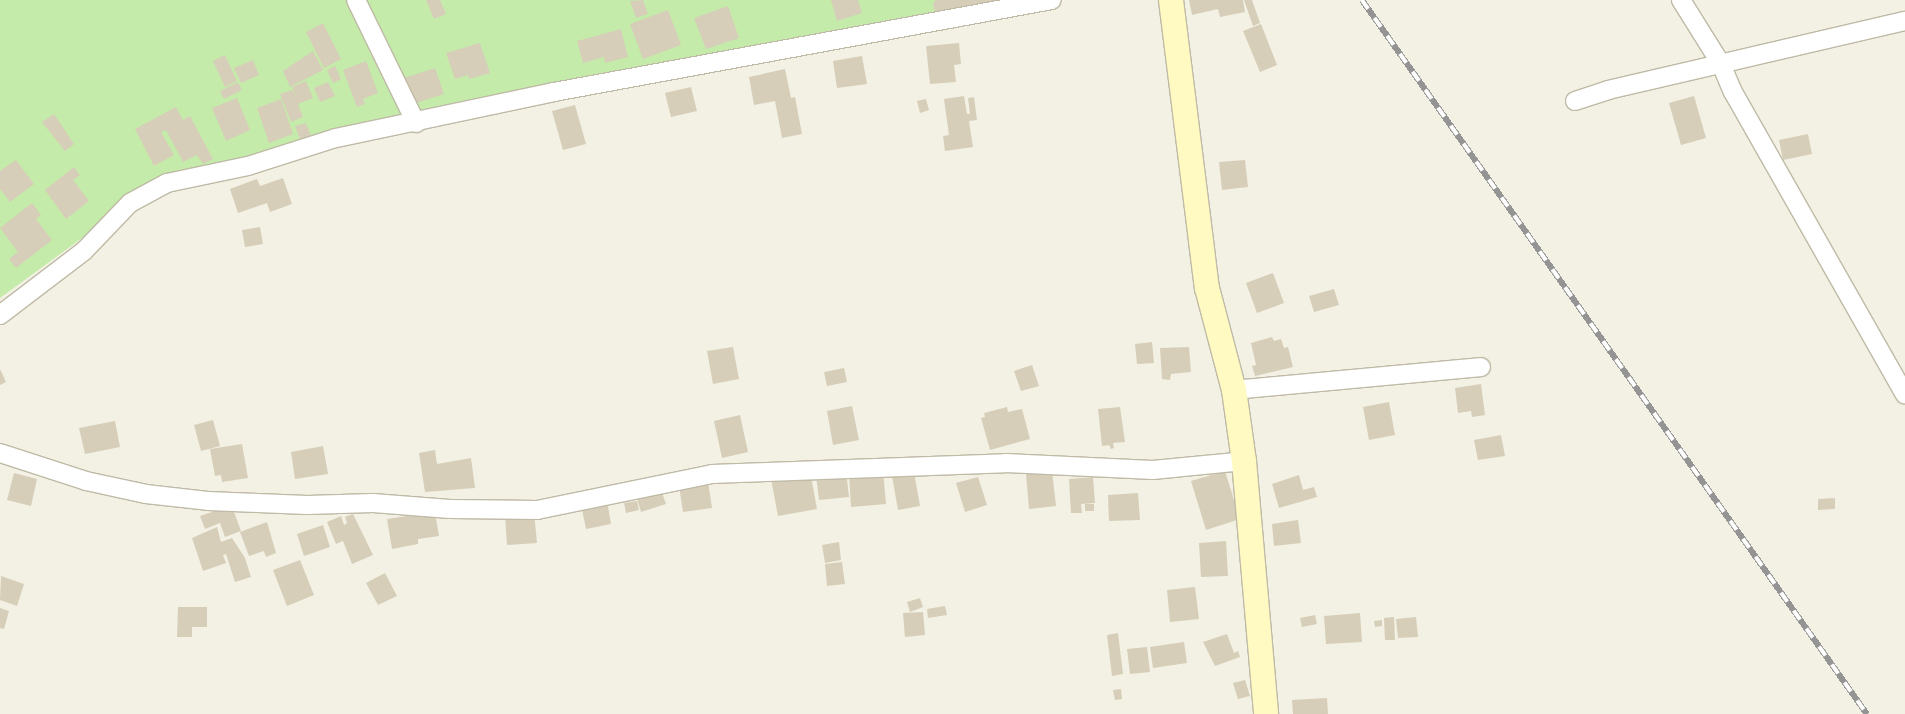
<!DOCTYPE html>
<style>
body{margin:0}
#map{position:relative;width:1905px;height:714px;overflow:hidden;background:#f3f1e4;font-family:"Asap Condensed",sans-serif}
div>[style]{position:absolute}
.green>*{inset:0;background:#c4eba9}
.building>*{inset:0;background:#d6ceb8}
.roads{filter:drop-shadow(1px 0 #bfbaa6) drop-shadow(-1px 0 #bfbaa6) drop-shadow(0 1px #bfbaa6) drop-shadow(0 -1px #bfbaa6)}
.street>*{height:18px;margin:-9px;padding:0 9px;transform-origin:9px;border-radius:9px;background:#fff}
.secondary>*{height:24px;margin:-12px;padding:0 12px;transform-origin:12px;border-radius:12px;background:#fff9c2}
.rail>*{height:5.5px;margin-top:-2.75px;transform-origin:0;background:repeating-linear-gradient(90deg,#fff 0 11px,#949494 0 22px);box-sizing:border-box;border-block:1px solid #949494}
span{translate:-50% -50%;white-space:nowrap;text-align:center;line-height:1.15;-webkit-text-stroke:4.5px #fff;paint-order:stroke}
</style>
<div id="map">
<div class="green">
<div style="clip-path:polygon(0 0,1050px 0,416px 123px,130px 203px,0 298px)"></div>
</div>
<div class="building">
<div style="clip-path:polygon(426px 0,440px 0,446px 14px,434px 19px)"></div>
<div style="clip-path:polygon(643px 0,648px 14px,636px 18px,630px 1px)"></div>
<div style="clip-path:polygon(831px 0,858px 0,862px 13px,837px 21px)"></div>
<div style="clip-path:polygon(936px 0,994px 0,994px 1px,935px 12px,933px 3px)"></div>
<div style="clip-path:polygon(1189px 0,1243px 0,1245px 12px,1220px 17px,1218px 9px,1192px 15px)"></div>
<div style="clip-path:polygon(1244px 0,1252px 0,1260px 23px,1253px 26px)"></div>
<div style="clip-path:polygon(728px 6px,739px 38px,706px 49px,694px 18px)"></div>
<div style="clip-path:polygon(668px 10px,681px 45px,643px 59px,630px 24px)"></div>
<div style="clip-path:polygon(323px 23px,341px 59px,324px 68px,306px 32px)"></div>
<div style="clip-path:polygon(1261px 24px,1277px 65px,1260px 72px,1243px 31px)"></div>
<div style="clip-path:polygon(621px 29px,628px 57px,605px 63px,604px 57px,583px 63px,577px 41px)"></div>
<div style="clip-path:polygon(480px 43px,490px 73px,469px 79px,468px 75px,455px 79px,446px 53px)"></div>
<div style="clip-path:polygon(959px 43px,961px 64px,954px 65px,956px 82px,930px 84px,926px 46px)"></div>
<div style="clip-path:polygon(313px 51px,323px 70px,290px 87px,283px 71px)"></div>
<div style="clip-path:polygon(225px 55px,237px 81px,225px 87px,213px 61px)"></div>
<div style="clip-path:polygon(862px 56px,867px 84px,837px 88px,833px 61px)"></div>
<div style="clip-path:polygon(253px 60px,259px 75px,241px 83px,234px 68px)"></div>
<div style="clip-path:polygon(366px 61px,378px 93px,363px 99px,365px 104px,357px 107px,343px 70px)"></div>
<div style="clip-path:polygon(335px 66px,341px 79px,333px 83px,327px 70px)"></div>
<div style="clip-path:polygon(435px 68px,444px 94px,413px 104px,404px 78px)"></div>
<div style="clip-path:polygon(785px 69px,791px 98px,795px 97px,802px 134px,782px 138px,775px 101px,754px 105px,749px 77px)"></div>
<div style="clip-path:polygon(306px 81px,313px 98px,298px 104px,303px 117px,291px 122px,280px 94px,292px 90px,296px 96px,292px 87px)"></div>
<div style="clip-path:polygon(238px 82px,242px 90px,224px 99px,220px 91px)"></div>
<div style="clip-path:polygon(328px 82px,335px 96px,320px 102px,314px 88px)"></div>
<div style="clip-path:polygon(691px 87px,697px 111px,671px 117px,665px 93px)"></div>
<div style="clip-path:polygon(964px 96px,967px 114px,970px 114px,968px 98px,974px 97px,977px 120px,969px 121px,973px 147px,945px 151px,943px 136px,949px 135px,944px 99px)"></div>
<div style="clip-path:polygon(1694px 96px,1706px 138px,1681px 145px,1669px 103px)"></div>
<div style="clip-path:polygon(237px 98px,250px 130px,226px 141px,212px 108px)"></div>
<div style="clip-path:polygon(281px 99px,293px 134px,269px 143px,257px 108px)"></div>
<div style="clip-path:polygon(926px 99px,929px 110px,920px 113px,917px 101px)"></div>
<div style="clip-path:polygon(575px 105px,586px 144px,563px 150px,552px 111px)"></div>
<div style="clip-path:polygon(176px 107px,183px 120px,190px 116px,213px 159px,203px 164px,197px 155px,183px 162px,166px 130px,161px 132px,174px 155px,154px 166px,135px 129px)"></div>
<div style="clip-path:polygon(54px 114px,74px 144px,65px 151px,42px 122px)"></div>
<div style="clip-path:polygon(306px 123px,311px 136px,300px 139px,295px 126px)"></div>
<div style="clip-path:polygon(1808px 134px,1812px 154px,1783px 160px,1779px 140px)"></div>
<div style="clip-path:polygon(16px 160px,34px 184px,10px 202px,0 189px,0 171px)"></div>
<div style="clip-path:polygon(1245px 160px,1248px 187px,1222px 190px,1219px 162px)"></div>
<div style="clip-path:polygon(74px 167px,80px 175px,73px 180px,89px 201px,66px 219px,45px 190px)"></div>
<div style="clip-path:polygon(283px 178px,292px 204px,270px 212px,267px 203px,238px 213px,230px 189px,257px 179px,260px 186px)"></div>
<div style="clip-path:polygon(32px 203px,41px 215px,36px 219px,52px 240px,16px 268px,9px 259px,18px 252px,0 228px)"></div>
<div style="clip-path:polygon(260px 227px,263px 244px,245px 247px,242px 230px)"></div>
<div style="clip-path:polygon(1273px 273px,1284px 303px,1257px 313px,1246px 283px)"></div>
<div style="clip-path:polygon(1334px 289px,1339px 305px,1314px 312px,1309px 296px)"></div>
<div style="clip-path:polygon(1272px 337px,1274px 341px,1281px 339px,1284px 348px,1288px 347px,1293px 367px,1255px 376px,1252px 366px,1256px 365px,1251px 343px)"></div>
<div style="clip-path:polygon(1152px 342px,1154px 363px,1137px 364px,1135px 344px)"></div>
<div style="clip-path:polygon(733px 347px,739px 379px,713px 384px,707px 351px)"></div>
<div style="clip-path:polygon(1189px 347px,1191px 372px,1171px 374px,1170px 380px,1162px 379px,1160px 348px)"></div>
<div style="clip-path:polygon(1032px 365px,1039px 386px,1021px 391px,1014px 371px)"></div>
<div style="clip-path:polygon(844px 368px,847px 382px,827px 386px,824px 372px)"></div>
<div style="clip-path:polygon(0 369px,6px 382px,0 385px)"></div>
<div style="clip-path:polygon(1481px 384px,1485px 415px,1472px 417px,1471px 411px,1458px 413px,1455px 388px)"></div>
<div style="clip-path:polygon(1389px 402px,1395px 435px,1369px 440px,1363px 407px)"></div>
<div style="clip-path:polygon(852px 406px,859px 440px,833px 445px,827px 411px)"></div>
<div style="clip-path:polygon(1007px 407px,1008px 412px,1022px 409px,1030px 439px,990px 450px,981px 418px,985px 417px,984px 413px)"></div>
<div style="clip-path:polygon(1120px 407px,1125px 442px,1113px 443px,1114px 448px,1111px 449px,1109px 445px,1102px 446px,1098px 409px)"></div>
<div style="clip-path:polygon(740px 415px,748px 452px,722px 458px,714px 421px)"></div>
<div style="clip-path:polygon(213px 420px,220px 446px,201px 451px,194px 425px)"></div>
<div style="clip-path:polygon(115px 421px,120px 447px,85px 454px,79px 428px)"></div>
<div style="clip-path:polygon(1501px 435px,1505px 456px,1478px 460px,1474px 440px)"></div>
<div style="clip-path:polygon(242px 444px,248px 478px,222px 482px,221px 475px,215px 476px,210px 449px)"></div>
<div style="clip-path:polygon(323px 446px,328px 474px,295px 479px,291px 452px)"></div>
<div style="clip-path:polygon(435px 450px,437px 464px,471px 458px,475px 488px,425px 492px,419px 453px)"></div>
<div style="clip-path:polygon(810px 471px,817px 509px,778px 516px,771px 479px)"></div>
<div style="clip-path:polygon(846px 471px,849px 497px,819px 500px,816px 475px)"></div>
<div style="clip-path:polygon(883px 471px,886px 504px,851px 507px,849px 474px)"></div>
<div style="clip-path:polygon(1052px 471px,1056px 506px,1029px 509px,1026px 474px)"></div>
<div style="clip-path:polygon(1225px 471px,1240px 519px,1206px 530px,1191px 481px)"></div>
<div style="clip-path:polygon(914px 472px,920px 506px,898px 510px,892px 476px)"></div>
<div style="clip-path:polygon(14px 473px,37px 479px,31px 506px,7px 500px)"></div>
<div style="clip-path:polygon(707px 475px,712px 508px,683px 512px,678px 479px)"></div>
<div style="clip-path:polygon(1299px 475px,1303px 490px,1314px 487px,1317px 497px,1279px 508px,1272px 484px)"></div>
<div style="clip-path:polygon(978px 477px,987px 505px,965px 512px,956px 483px)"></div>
<div style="clip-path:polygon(1093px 477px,1095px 503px,1081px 504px,1082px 513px,1071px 513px,1069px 479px)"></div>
<div style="clip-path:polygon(659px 484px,666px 504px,641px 512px,635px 492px)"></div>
<div style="clip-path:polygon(1138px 493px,1140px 520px,1109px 521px,1108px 495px)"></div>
<div style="clip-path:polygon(606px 495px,611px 524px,586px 529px,580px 500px)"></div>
<div style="clip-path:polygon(1835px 498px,1835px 509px,1818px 510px,1818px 499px)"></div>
<div style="clip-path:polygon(637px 501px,639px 510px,626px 513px,624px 503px)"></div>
<div style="clip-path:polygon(1085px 504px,1094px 504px,1094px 511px,1085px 511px)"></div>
<div style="clip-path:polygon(215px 511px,234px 512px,241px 531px,225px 537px,220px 523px,205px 529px,200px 516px)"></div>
<div style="clip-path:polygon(435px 512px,439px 536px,418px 539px,418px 544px,392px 549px,387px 519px)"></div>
<div style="clip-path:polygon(534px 512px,537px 543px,507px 545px,505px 514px)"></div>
<div style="clip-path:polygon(353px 514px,373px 555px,352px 564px,343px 541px,336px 544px,327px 522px,341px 516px,344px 525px,347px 523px,345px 517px)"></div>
<div style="clip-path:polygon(1298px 520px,1301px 543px,1274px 546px,1272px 524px)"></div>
<div style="clip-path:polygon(267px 522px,276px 553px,266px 557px,264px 551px,249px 556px,240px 532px)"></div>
<div style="clip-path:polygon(323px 525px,330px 547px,304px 556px,297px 534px)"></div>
<div style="clip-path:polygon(217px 527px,221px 542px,232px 538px,245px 558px,251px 577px,235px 582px,226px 554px,223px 555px,226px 563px,203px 571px,192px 538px)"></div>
<div style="clip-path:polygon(1226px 541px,1228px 576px,1201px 577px,1199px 543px)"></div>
<div style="clip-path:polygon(839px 542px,841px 560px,825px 563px,822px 545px)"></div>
<div style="clip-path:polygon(300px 560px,314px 595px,287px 606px,273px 570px)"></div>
<div style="clip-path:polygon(842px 562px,845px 584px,827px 586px,825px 564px)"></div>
<div style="clip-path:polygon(385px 573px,397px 596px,378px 605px,366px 583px)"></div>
<div style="clip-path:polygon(1px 576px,24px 584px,17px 606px,0 600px)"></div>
<div style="clip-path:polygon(1195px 587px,1199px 619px,1170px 622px,1167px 590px)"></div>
<div style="clip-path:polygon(920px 598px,923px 607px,910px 612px,907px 602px)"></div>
<div style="clip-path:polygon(945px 606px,947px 615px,928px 618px,927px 609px)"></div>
<div style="clip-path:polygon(178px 607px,207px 607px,207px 627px,192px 627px,192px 637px,177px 637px)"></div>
<div style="clip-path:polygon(0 608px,9px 611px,4px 629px,0 628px)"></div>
<div style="clip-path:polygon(923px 612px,925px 635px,905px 637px,903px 613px)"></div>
<div style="clip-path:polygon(1360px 613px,1362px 642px,1326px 644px,1324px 616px)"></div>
<div style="clip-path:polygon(1315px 615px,1317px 624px,1302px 627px,1300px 618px)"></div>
<div style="clip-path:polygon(1394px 617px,1395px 640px,1385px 640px,1384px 618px)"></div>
<div style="clip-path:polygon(1416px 617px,1418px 637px,1398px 638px,1396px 619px)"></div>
<div style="clip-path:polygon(1382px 620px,1382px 626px,1375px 627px,1374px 621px)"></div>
<div style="clip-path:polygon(1118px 633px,1123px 674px,1112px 676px,1107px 635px)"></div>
<div style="clip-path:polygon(1227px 634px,1234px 653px,1238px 651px,1240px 657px,1215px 666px,1203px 642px)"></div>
<div style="clip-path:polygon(1184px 642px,1187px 663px,1153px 668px,1150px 647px)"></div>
<div style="clip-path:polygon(1147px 647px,1150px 672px,1130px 674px,1127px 649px)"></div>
<div style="clip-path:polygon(1245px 680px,1250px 696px,1238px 699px,1233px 683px)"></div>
<div style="clip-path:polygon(1121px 689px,1122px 699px,1115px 700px,1113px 690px)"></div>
<div style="clip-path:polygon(1327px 698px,1328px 714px,1293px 714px,1292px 700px)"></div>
</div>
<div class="roads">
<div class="street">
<div style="left:356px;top:0;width:137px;rotate:64deg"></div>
<div style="left:1681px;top:0;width:75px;rotate:58deg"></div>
<div style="left:1721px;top:64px;width:30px;rotate:67deg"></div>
<div style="left:1733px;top:92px;width:348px;rotate:60.4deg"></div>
<div style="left:1575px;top:101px;width:35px;rotate:-18deg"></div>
<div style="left:1608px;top:90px;width:305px;rotate:-13.1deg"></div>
<div style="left:0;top:315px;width:106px;rotate:-37.3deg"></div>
<div style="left:84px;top:251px;width:66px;rotate:-46.2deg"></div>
<div style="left:130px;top:203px;width:42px;rotate:-28.4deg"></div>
<div style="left:167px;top:183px;width:83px;rotate:-11.9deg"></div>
<div style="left:248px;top:166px;width:92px;rotate:-17.7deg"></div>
<div style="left:336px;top:138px;width:223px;rotate:-11.9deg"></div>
<div style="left:554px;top:92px;width:506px;rotate:-10.47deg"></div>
<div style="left:1234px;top:390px;width:248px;rotate:-5.3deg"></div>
<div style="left:0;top:453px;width:90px;rotate:18deg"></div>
<div style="left:86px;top:481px;width:61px;rotate:12.2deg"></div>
<div style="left:146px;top:494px;width:62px;rotate:6.4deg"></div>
<div style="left:208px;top:501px;width:99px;rotate:2.3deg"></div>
<div style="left:307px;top:505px;width:66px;rotate:-1.7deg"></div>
<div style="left:373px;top:503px;width:77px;rotate:4.5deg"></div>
<div style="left:450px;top:509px;width:87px;rotate:0.7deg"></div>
<div style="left:537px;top:510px;width:179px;rotate:-11.6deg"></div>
<div style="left:712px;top:474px;width:294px;rotate:-2.1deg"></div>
<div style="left:1006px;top:463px;width:147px;rotate:2.7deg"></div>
<div style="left:1153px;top:470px;width:91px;rotate:-5.6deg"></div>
</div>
<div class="secondary">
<div style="left:1171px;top:0;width:290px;rotate:82.9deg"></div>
<div style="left:1207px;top:288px;width:106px;rotate:75.2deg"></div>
<div style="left:1234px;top:390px;width:72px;rotate:82deg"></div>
<div style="left:1244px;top:461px;width:254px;rotate:85deg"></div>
</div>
</div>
<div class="rail">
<div style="left:1362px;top:0;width:875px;rotate:54.73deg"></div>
</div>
</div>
